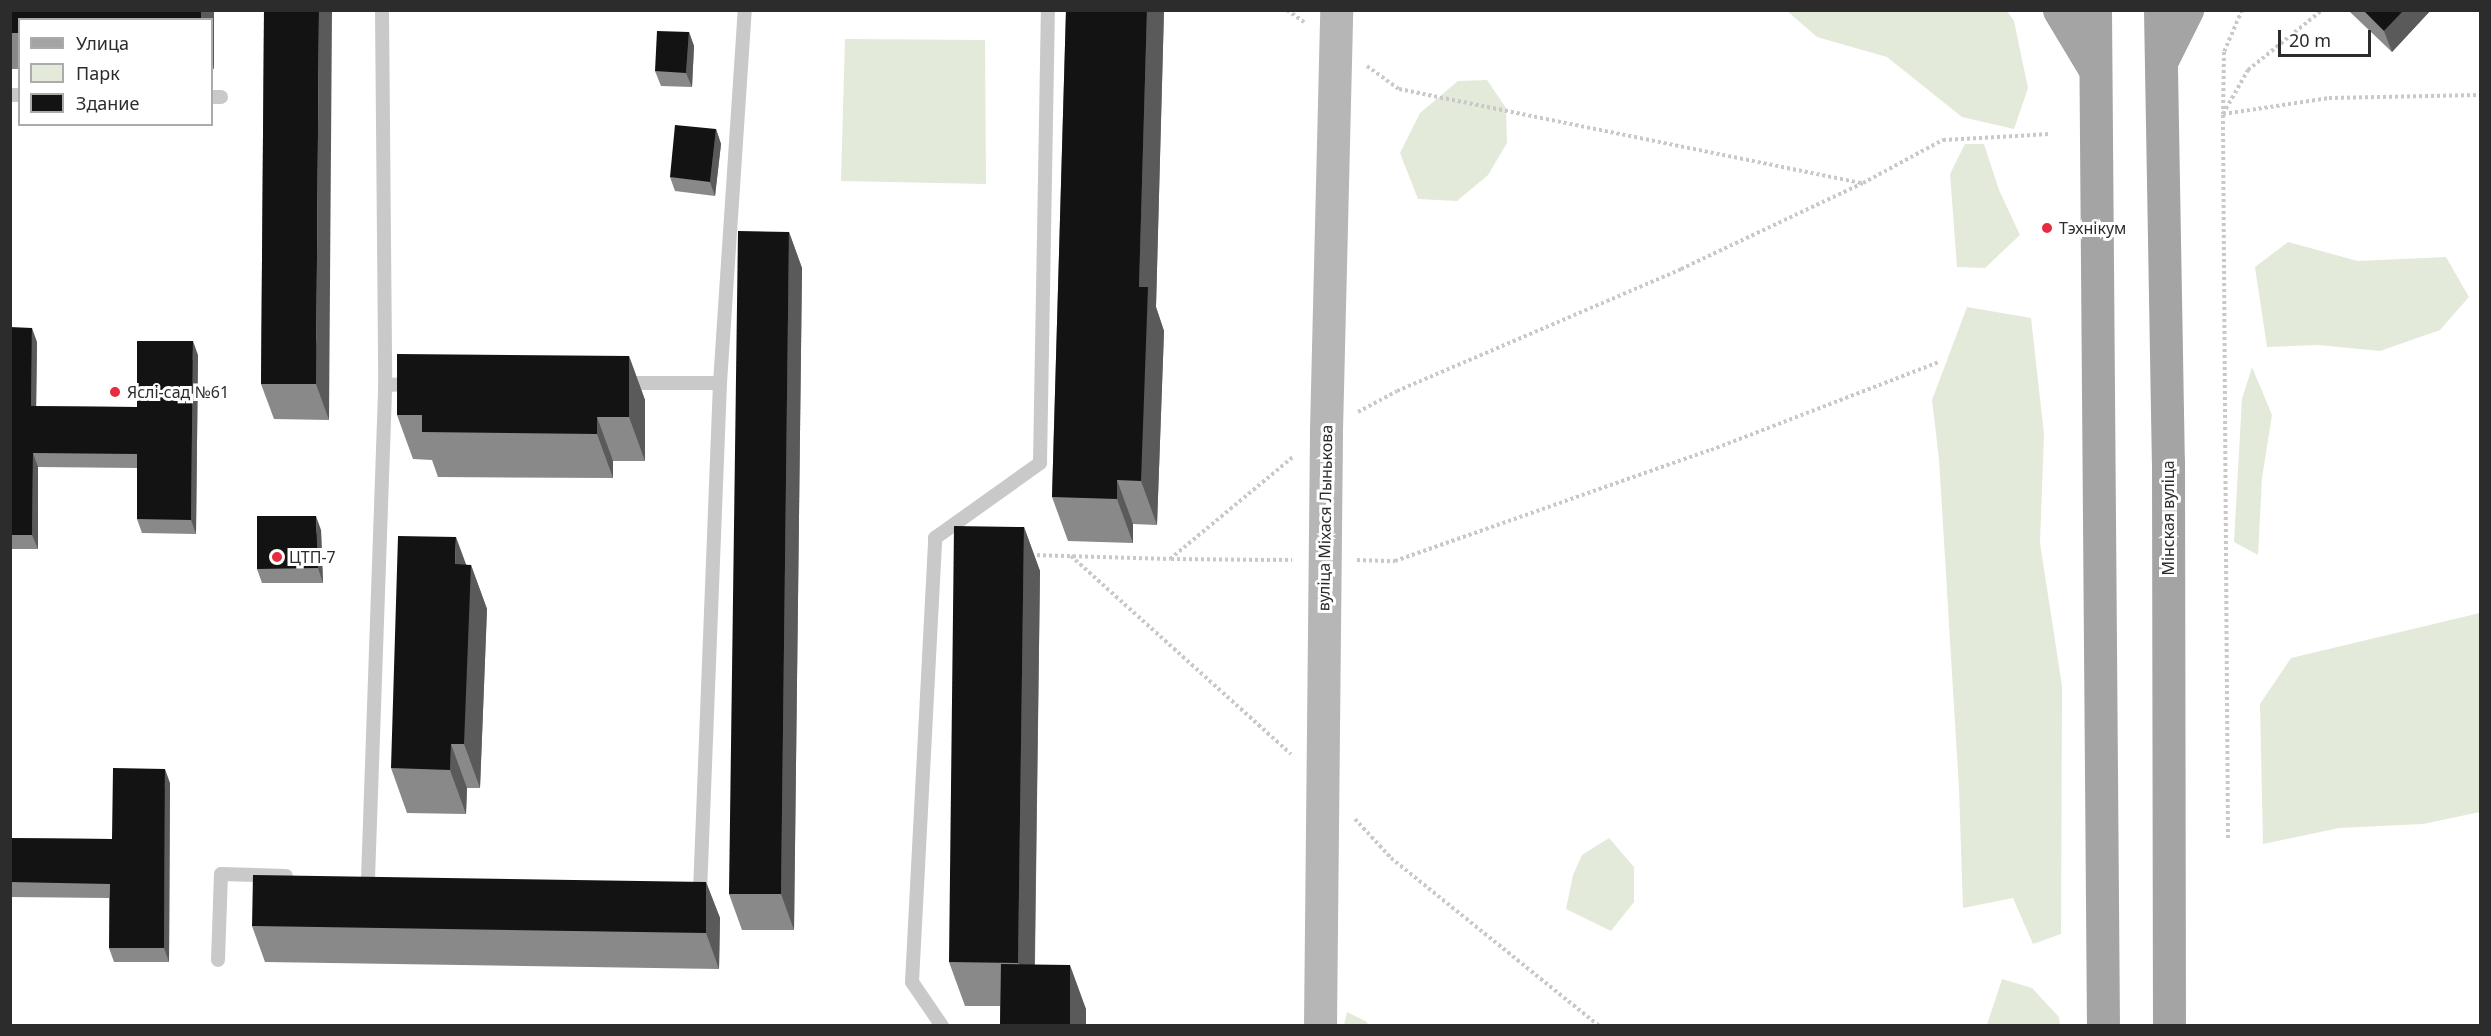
<!DOCTYPE html>
<meta charset="utf-8">
<style>
body{margin:0}
#map{position:relative;width:2491px;height:1036px;overflow:hidden;background:#fff;font-family:"Noto Sans",sans-serif}
div>[style]{position:absolute}
.green>*{inset:0;background:#e3ead9}
.path>*{height:4px;margin-top:-2px;transform-origin:0;background:repeating-linear-gradient(90deg,#c9c9c9 0 3px,transparent 0 6px)}
.lane>*{height:14px;margin:-7px;padding:0 7px;transform-origin:7px;border-radius:7px;background:#c9c9c9}
.secondary>*{height:33px;margin:-16.5px;padding:0 16.5px;transform-origin:16.5px;border-radius:16.5px;background:#b6b6b6}
.primary>*{height:33px;margin:-16.5px;padding:0 16.5px;transform-origin:16.5px;border-radius:16.5px;background:#a4a4a4}
.wall>*{inset:0;background:#898989}
.shaded-wall>*{inset:0;background:#5a5a5a}
.building>*{inset:0;background:#131313}
.dots>*{width:16px;height:16px;translate:-50% -50%;box-sizing:border-box;border:3px solid #fff;border-radius:50%}
span{translate:-50% -50%;white-space:nowrap;text-align:center;line-height:1.15;-webkit-text-stroke:6px #fff;paint-order:stroke}
.poi-label{font-size:16px;color:#2c2c2c}
.left{translate:0 -50%;text-align:left}
.street-label{font-size:16px;color:#2c2c2c}
.frame{position:absolute;inset:0;border:12px solid #2c2c2c;pointer-events:none}
.legend{position:absolute;left:18px;top:18px;width:195px;height:108px;box-sizing:border-box;background:#fff;border:2px solid #ababab;margin:0;padding:8px 10px;list-style:none;font-size:18px;color:#2c2c2c}
.legend li{display:flex;align-items:center;gap:12px;height:30px}
.legend b{width:30px;border:2px solid #ababab}
.scale{position:absolute;left:2278px;top:30px;width:93px;height:27px;box-sizing:border-box;border:3px solid #2c2c2c;border-top:0;padding-left:8px;font-size:18px;line-height:21px;white-space:nowrap;color:#2c2c2c;-webkit-text-stroke:4px #fff;paint-order:stroke}
</style>
<div id="map">
<div class="green">
<div style="clip-path:polygon(1787px 11px,2007px 11px,2014px 21px,2028px 88px,2014px 129px,1962px 117px,1887px 57px,1817px 37px)"></div>
<div style="clip-path:polygon(845px 39px,985px 40px,986px 184px,841px 181px)"></div>
<div style="clip-path:polygon(1487px 80px,1506px 108px,1507px 143px,1488px 175px,1457px 201px,1418px 199px,1400px 153px,1420px 113px,1458px 81px)"></div>
<div style="clip-path:polygon(1965px 144px,1984px 144px,1999px 190px,2020px 235px,1985px 268px,1957px 267px,1950px 174px)"></div>
<div style="clip-path:polygon(2288px 242px,2358px 261px,2446px 257px,2469px 297px,2440px 330px,2380px 351px,2319px 345px,2267px 347px,2255px 267px)"></div>
<div style="clip-path:polygon(1967px 307px,2031px 318px,2044px 434px,2040px 543px,2062px 686px,2061px 934px,2033px 944px,2013px 898px,1963px 908px,1959px 789px,1939px 459px,1932px 400px)"></div>
<div style="clip-path:polygon(2252px 367px,2272px 415px,2262px 478px,2258px 555px,2234px 542px,2242px 399px)"></div>
<div style="clip-path:polygon(2480px 613px,2480px 812px,2423px 824px,2339px 828px,2263px 844px,2260px 704px,2291px 658px)"></div>
<div style="clip-path:polygon(1609px 838px,1634px 867px,1634px 902px,1611px 931px,1566px 909px,1573px 875px,1582px 855px)"></div>
<div style="clip-path:polygon(2002px 979px,2032px 988px,2059px 1017px,2060px 1025px,1987px 1025px)"></div>
<div style="clip-path:polygon(1347px 1012px,1367px 1022px,1368px 1025px,1344px 1025px)"></div>
</div>
<div class="path">
<div style="left:1287px;top:10px;width:21px;rotate:35deg"></div>
<div style="left:2242px;top:10px;width:46px;rotate:113.2deg"></div>
<div style="left:2224px;top:52px;width:62px;rotate:90.9deg"></div>
<div style="left:2223px;top:114px;width:107px;rotate:-8.6deg"></div>
<div style="left:2329px;top:98px;width:151px;rotate:-1.1deg"></div>
<div style="left:1367px;top:66px;width:39px;rotate:36deg"></div>
<div style="left:1399px;top:89px;width:472px;rotate:11.5deg"></div>
<div style="left:1358px;top:412px;width:44px;rotate:-28.3deg"></div>
<div style="left:1397px;top:391px;width:309px;rotate:-23.2deg"></div>
<div style="left:1681px;top:269px;width:201px;rotate:-25.3deg"></div>
<div style="left:1863px;top:183px;width:91px;rotate:-28.3deg"></div>
<div style="left:1943px;top:140px;width:106px;rotate:-3.2deg"></div>
<div style="left:1031px;top:555px;width:139px;rotate:1.6deg"></div>
<div style="left:1170px;top:559px;width:160px;rotate:-39.7deg"></div>
<div style="left:1071px;top:556px;width:296px;rotate:42deg"></div>
<div style="left:1171px;top:559px;width:121px;rotate:0.5deg"></div>
<div style="left:1357px;top:560px;width:38px;rotate:2deg"></div>
<div style="left:1395px;top:561px;width:335px;rotate:-19.4deg"></div>
<div style="left:1711px;top:450px;width:244px;rotate:-21.1deg"></div>
<div style="left:1355px;top:819px;width:53px;rotate:47.3deg"></div>
<div style="left:1391px;top:858px;width:267px;rotate:38.9deg"></div>
<div style="left:2228px;top:838px;width:724px;rotate:-90.4deg"></div>
<div style="left:2223px;top:114px;width:51px;rotate:-60.4deg"></div>
<div style="left:2248px;top:70px;width:95px;rotate:-39deg"></div>
</div>
<div class="lane">
<div style="left:382px;top:10px;width:375px;rotate:89.5deg"></div>
<div style="left:385px;top:385px;width:29px;rotate:-2deg"></div>
<div style="left:10px;top:95px;width:10px"></div>
<div style="left:212px;top:97px;width:9px"></div>
<div style="left:622px;top:383px;width:98px"></div>
<div style="left:720px;top:383px;width:374px;rotate:-86.2deg"></div>
<div style="left:368px;top:879px;width:494px;rotate:-88deg"></div>
<div style="left:691px;top:892px;width:9px"></div>
<div style="left:700px;top:892px;width:509px;rotate:-87.75deg"></div>
<div style="left:218px;top:960px;width:86px;rotate:-88deg"></div>
<div style="left:221px;top:874px;width:65px;rotate:1.8deg"></div>
<div style="left:942px;top:1026px;width:53px;rotate:-124.3deg"></div>
<div style="left:912px;top:982px;width:445px;rotate:-87deg"></div>
<div style="left:935px;top:538px;width:129px;rotate:-35.5deg"></div>
<div style="left:1040px;top:463px;width:453px;rotate:-89deg"></div>
</div>
<div class="secondary">
<div style="left:1320px;top:1026px;width:596px;rotate:-89.42deg"></div>
<div style="left:1326px;top:430px;width:420px;rotate:-88.6deg"></div>
</div>
<div class="primary">
<div style="left:2059px;top:10px;width:70px;rotate:59deg"></div>
<div style="left:2095px;top:10px;width:1016px;rotate:89.55deg"></div>
<div style="left:2160px;top:10px;width:451px;rotate:89deg"></div>
<div style="left:2168px;top:461px;width:565px;rotate:89.9deg"></div>
<div style="left:2163px;top:58px;width:54px;rotate:-63.4deg"></div>
</div>
<div class="wall">
<div style="clip-path:polygon(10px 10px,214px 10px,214px 69px,212px 69px,212px 20px,20px 20px,20px 69px,10px 69px)"></div>
<div style="clip-path:polygon(264px 10px,329px 420px,274px 419px,261px 384px)"></div>
<div style="clip-path:polygon(1066px 10px,1164px 10px,1156px 307px,1164px 331px,1157px 525px,1133px 524px,1133px 543px,1068px 541px,1052px 497px)"></div>
<div style="clip-path:polygon(2350px 10px,2431px 10px,2392px 52px,2350px 12px)"></div>
<div style="clip-path:polygon(689px 32px,694px 46px,692px 87px,661px 86px,655px 71px)"></div>
<div style="clip-path:polygon(716px 129px,721px 144px,715px 196px,675px 191px,670px 177px)"></div>
<div style="clip-path:polygon(789px 232px,802px 268px,794px 930px,742px 930px,729px 894px)"></div>
<div style="clip-path:polygon(10px 327px,37px 342px,36px 406px,137px 407px,198px 355px,196px 534px,142px 533px,137px 519px,137px 468px,38px 467px,38px 549px,10px 549px)"></div>
<div style="clip-path:polygon(629px 356px,645px 400px,645px 461px,613px 461px,613px 478px,438px 477px,432px 460px,413px 459px,397px 415px)"></div>
<div style="clip-path:polygon(1024px 527px,1040px 571px,1035px 965px,1086px 1009px,1086px 1026px,1000px 1026px,1000px 1006px,965px 1006px,949px 962px)"></div>
<div style="clip-path:polygon(321px 530px,323px 583px,262px 583px,257px 569px)"></div>
<div style="clip-path:polygon(466px 565px,471px 565px,487px 609px,480px 788px,467px 788px,466px 814px,407px 813px,391px 768px)"></div>
<div style="clip-path:polygon(10px 764px,12px 770px,12px 838px,112px 839px,170px 783px,169px 962px,114px 962px,109px 948px,109px 898px,10px 897px)"></div>
<div style="clip-path:polygon(706px 882px,720px 918px,719px 969px,265px 962px,252px 926px)"></div>
</div>
<div class="shaded-wall">
<div style="clip-path:polygon(201px 10px,214px 10px,214px 69px,212px 62px,212px 20px,201px 20px)"></div>
<div style="clip-path:polygon(319px 10px,332px 10px,329px 420px,316px 384px)"></div>
<div style="clip-path:polygon(1147px 10px,1164px 10px,1156px 307px,1164px 331px,1157px 525px,1141px 481px,1139px 287px)"></div>
<div style="clip-path:polygon(2404px 10px,2431px 10px,2392px 52px,2384px 31px)"></div>
<div style="clip-path:polygon(689px 32px,694px 46px,692px 87px,686px 73px)"></div>
<div style="clip-path:polygon(716px 129px,721px 144px,715px 196px,710px 182px)"></div>
<div style="clip-path:polygon(789px 232px,802px 268px,794px 930px,781px 894px)"></div>
<div style="clip-path:polygon(32px 328px,37px 342px,36px 421px,31px 406px)"></div>
<div style="clip-path:polygon(193px 341px,198px 355px,196px 534px,191px 520px)"></div>
<div style="clip-path:polygon(629px 356px,645px 400px,645px 461px,629px 417px)"></div>
<div style="clip-path:polygon(597px 417px,613px 461px,613px 478px,597px 434px)"></div>
<div style="clip-path:polygon(33px 453px,38px 467px,38px 549px,32px 535px)"></div>
<div style="clip-path:polygon(1117px 480px,1133px 524px,1133px 543px,1117px 499px)"></div>
<div style="clip-path:polygon(316px 516px,321px 530px,323px 583px,318px 568px)"></div>
<div style="clip-path:polygon(1024px 527px,1040px 571px,1034px 1007px,1018px 963px)"></div>
<div style="clip-path:polygon(456px 537px,470px 575px,471px 565px,487px 609px,480px 788px,464px 744px,455px 564px)"></div>
<div style="clip-path:polygon(451px 744px,467px 788px,466px 814px,450px 770px)"></div>
<div style="clip-path:polygon(10px 764px,12px 770px,12px 852px,10px 849px)"></div>
<div style="clip-path:polygon(165px 769px,170px 783px,169px 962px,164px 948px)"></div>
<div style="clip-path:polygon(706px 882px,720px 918px,719px 969px,706px 933px)"></div>
<div style="clip-path:polygon(1070px 965px,1086px 1009px,1086px 1026px,1070px 1026px)"></div>
</div>
<div class="building">
<div style="clip-path:polygon(10px 10px,201px 10px,201px 20px,20px 20px,20px 33px,10px 33px)"></div>
<div style="clip-path:polygon(264px 10px,319px 10px,316px 384px,261px 384px)"></div>
<div style="clip-path:polygon(1066px 10px,1147px 10px,1139px 287px,1148px 287px,1141px 481px,1117px 480px,1117px 499px,1052px 497px)"></div>
<div style="clip-path:polygon(2363px 10px,2404px 10px,2384px 31px)"></div>
<div style="clip-path:polygon(657px 31px,689px 32px,686px 73px,655px 71px)"></div>
<div style="clip-path:polygon(675px 125px,716px 129px,710px 182px,670px 177px)"></div>
<div style="clip-path:polygon(738px 231px,789px 232px,781px 894px,729px 894px)"></div>
<div style="clip-path:polygon(10px 327px,32px 328px,31px 406px,137px 407px,137px 341px,193px 341px,191px 520px,137px 519px,137px 454px,33px 453px,32px 535px,10px 535px)"></div>
<div style="clip-path:polygon(397px 354px,629px 356px,629px 417px,597px 417px,597px 434px,422px 432px,422px 415px,397px 415px)"></div>
<div style="clip-path:polygon(257px 516px,316px 516px,318px 568px,257px 569px)"></div>
<div style="clip-path:polygon(954px 526px,1024px 527px,1018px 963px,949px 962px)"></div>
<div style="clip-path:polygon(398px 536px,456px 537px,455px 564px,471px 565px,464px 744px,451px 744px,450px 770px,391px 768px)"></div>
<div style="clip-path:polygon(113px 768px,165px 769px,164px 948px,109px 948px,110px 884px,10px 882px,10px 838px,112px 839px)"></div>
<div style="clip-path:polygon(253px 875px,706px 882px,706px 933px,252px 926px)"></div>
<div style="clip-path:polygon(1001px 964px,1070px 965px,1070px 1026px,1000px 1026px)"></div>
</div>
<div class="dots">
<div style="left:2047px;top:228px;background:#e52c40"></div>
<div style="left:115px;top:392px;background:#e52c40"></div>
<div style="left:277px;top:557px;background:#e52c40"></div>
</div>
<div class="poi-label">
<span class="left" style="left:2059px;top:228px">Тэхнікум</span>
<span class="left" style="left:127px;top:392px">Яслі-сад №61</span>
<span class="left" style="left:289px;top:557px">ЦТП-7</span>
</div>
<div class="street-label">
<span style="left:1325px;top:518px;rotate:-89deg">вуліца Міхася Лынькова</span>
<span style="left:2168px;top:518px;rotate:-90deg">Мінская вуліца</span>
</div>
<div class="frame"></div>
<ul class="legend">
<li><b style="height:8px;background:#a4a4a4"></b>Улица</li>
<li><b style="height:16px;background:#e3ead9"></b>Парк</li>
<li><b style="height:16px;background:#131313"></b>Здание</li>
</ul>
<div class="scale">20 m</div>
</div>
